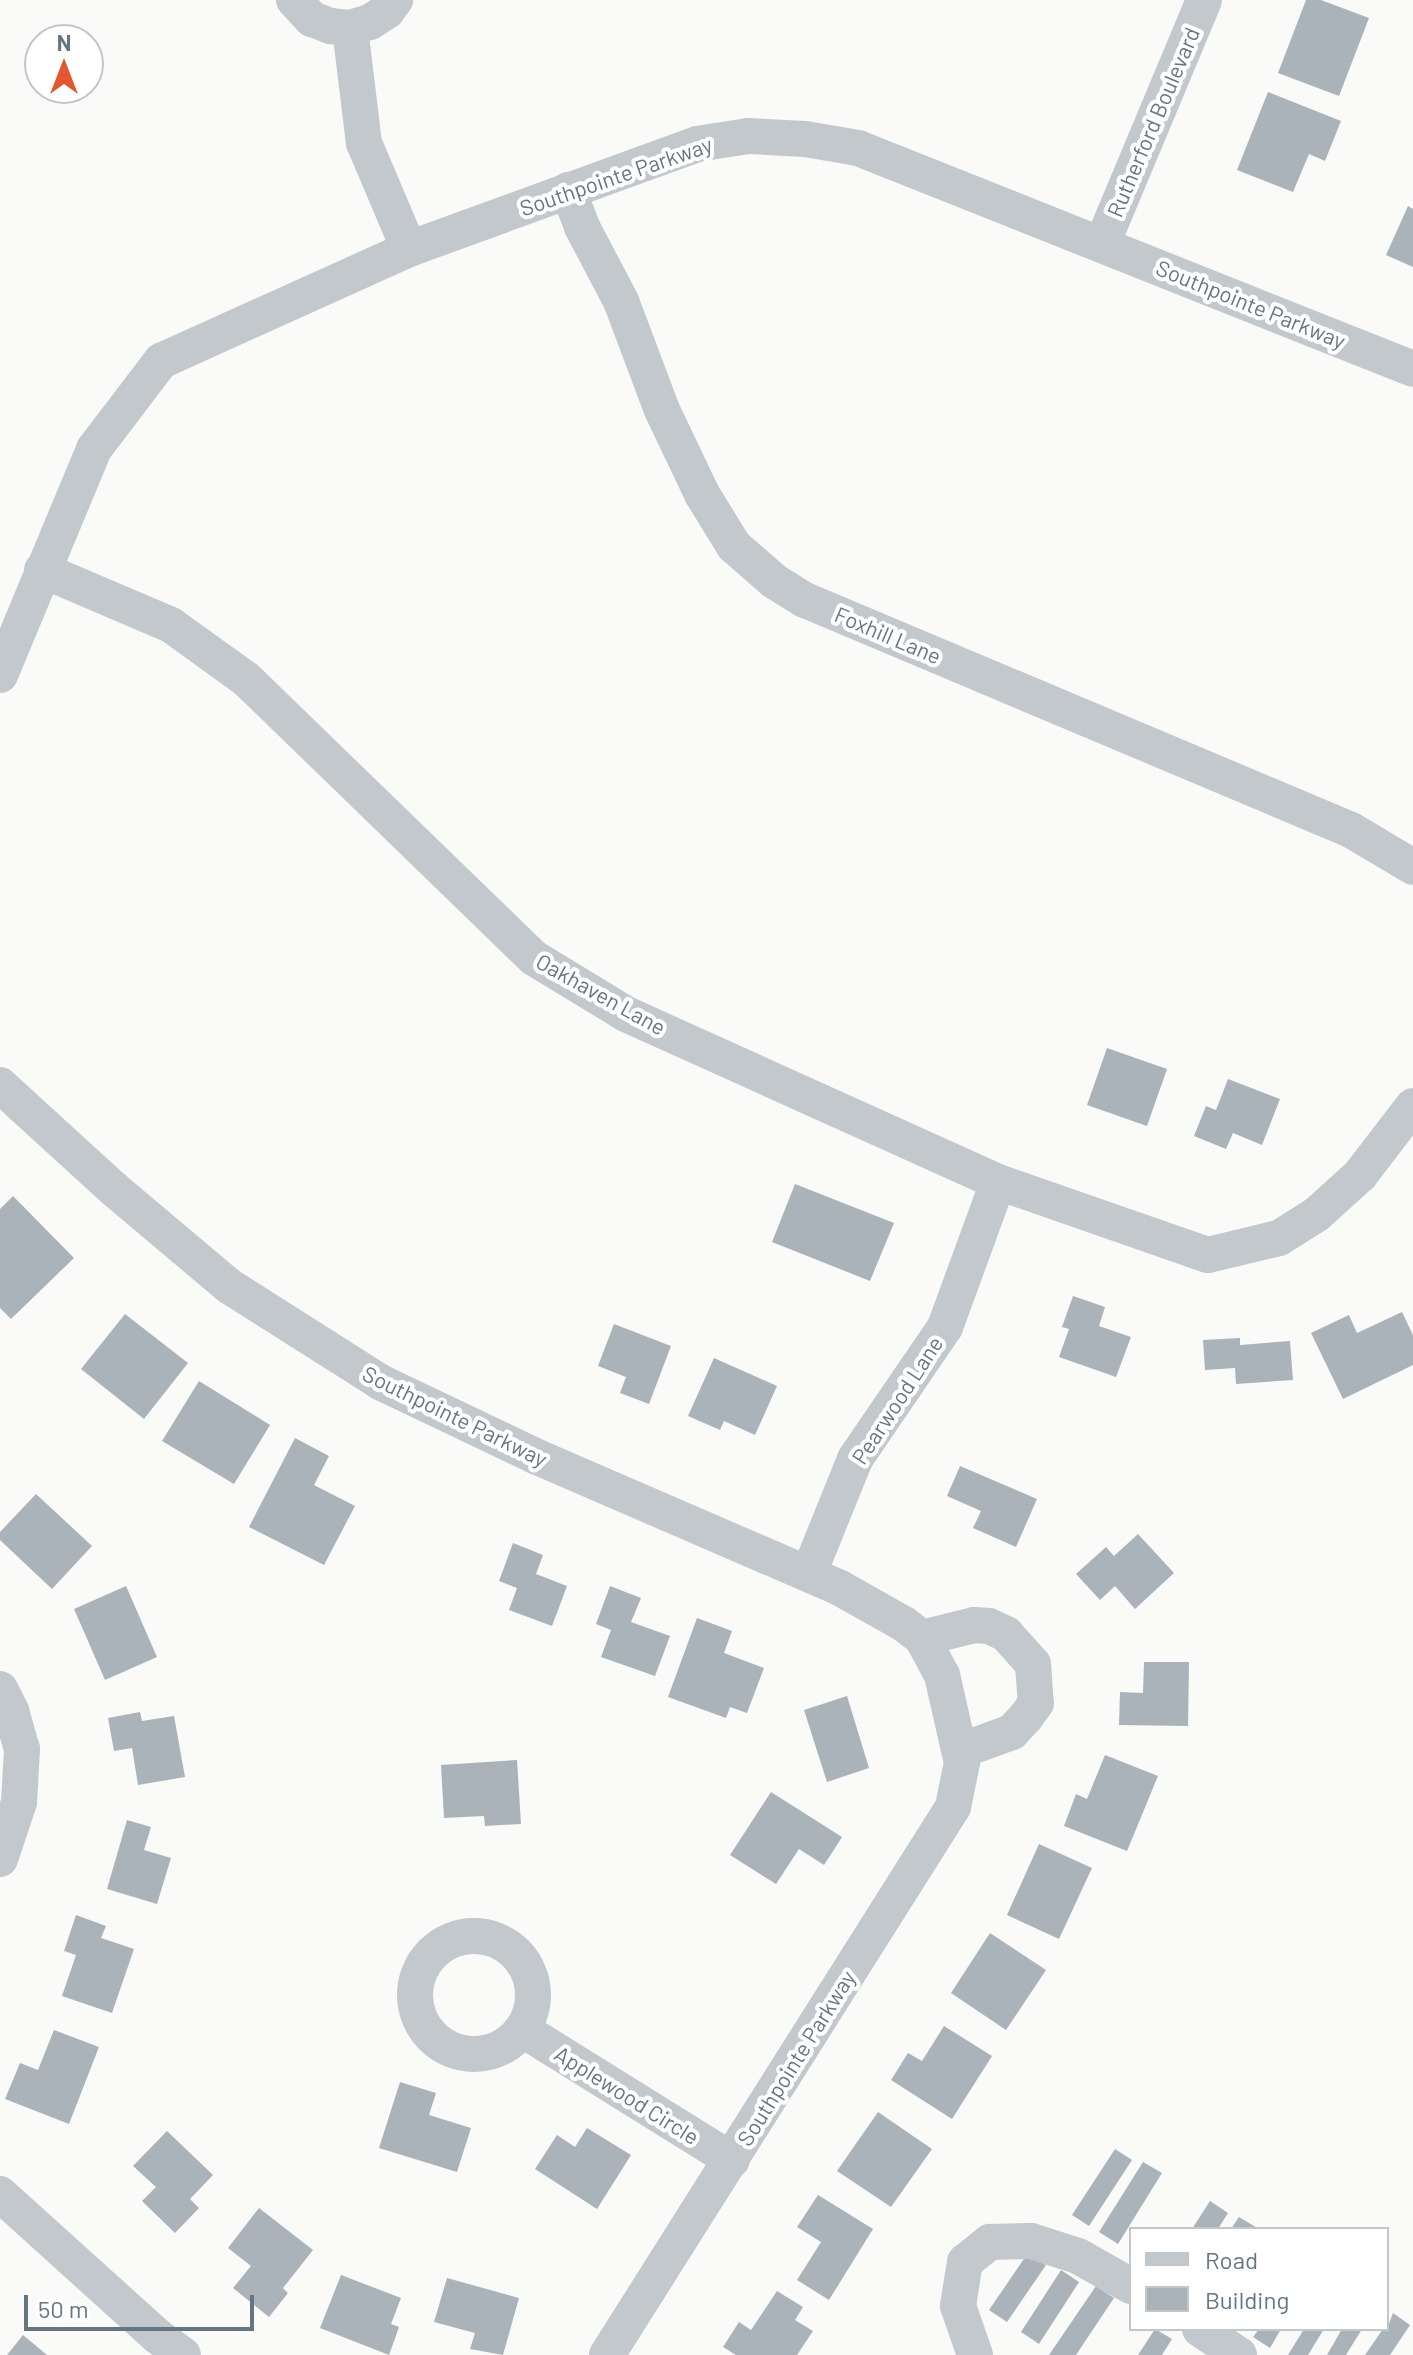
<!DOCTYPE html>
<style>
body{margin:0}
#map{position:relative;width:1413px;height:2355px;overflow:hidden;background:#fafaf8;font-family:Barlow,sans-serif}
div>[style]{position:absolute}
.building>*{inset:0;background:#aab3b9}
.minor>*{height:36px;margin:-18px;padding:0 18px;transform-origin:18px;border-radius:18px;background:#c3c8cc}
.minor>.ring{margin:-18px;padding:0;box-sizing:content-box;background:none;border:36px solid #c3c8cc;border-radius:50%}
span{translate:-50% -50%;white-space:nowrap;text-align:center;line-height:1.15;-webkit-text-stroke:8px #fff;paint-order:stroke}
.street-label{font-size:22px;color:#657683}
.legend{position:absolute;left:1129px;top:2227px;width:260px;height:104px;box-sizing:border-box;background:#fff;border:2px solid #c1c8cd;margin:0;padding:10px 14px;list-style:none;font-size:24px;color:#657683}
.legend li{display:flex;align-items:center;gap:16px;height:40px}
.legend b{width:40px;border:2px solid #c1c8cd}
.north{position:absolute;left:24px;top:24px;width:80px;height:80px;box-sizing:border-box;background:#fff;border:2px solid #c1c8cd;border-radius:50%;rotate:0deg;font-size:22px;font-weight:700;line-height:32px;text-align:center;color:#657683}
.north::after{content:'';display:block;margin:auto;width:28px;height:36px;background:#e4572e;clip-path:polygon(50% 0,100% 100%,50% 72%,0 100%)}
.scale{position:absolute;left:24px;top:2295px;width:230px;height:36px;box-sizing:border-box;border:4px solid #657683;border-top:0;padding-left:10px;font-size:24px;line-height:28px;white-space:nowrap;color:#657683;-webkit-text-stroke:6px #fff;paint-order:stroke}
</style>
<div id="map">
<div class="building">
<div style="clip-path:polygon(1306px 0,1321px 0,1369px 18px,1339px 96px,1278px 73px)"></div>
<div style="clip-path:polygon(1268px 92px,1341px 121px,1325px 161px,1309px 154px,1293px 192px,1237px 170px)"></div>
<div style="clip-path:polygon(1408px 206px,1413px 209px,1413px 267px,1386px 255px)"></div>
<div style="clip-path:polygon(1107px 1048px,1167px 1069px,1147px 1126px,1087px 1105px)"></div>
<div style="clip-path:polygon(1228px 1079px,1280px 1099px,1262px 1145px,1233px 1133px,1226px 1149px,1194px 1136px,1206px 1106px,1216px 1110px)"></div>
<div style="clip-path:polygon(795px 1184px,894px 1223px,870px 1281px,772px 1242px)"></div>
<div style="clip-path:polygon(13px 1196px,74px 1258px,11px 1319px,0 1308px,0 1209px)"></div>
<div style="clip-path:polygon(1073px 1296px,1105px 1307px,1099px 1326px,1131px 1337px,1116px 1377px,1059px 1357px,1069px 1329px,1062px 1327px)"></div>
<div style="clip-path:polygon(1402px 1312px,1413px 1335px,1413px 1365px,1343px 1399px,1311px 1333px,1349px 1315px,1357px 1333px)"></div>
<div style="clip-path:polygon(125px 1314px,188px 1363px,144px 1419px,81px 1369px)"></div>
<div style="clip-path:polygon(614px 1324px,671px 1346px,649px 1404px,620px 1393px,626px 1377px,598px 1366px)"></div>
<div style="clip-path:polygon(1240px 1338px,1240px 1345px,1290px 1341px,1293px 1380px,1236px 1384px,1235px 1368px,1205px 1370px,1203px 1340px)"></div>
<div style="clip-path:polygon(714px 1358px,777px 1386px,755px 1435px,724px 1421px,720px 1430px,688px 1416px)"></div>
<div style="clip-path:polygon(199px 1381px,270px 1425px,234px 1484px,162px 1441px)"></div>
<div style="clip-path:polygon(295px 1438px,329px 1456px,314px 1485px,355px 1506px,324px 1565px,249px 1527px)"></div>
<div style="clip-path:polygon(960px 1466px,1037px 1499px,1016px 1547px,973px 1528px,981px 1511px,947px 1496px)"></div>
<div style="clip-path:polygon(36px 1494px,92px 1546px,52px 1589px,0 1540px,0 1532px)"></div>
<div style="clip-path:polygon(1138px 1534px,1174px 1573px,1135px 1609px,1115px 1586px,1100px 1600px,1076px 1574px,1106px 1547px,1114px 1556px)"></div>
<div style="clip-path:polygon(513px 1543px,543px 1555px,536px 1574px,567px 1586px,552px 1626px,509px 1610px,517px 1588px,499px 1581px)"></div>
<div style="clip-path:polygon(126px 1586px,157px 1657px,105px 1680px,74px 1609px)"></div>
<div style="clip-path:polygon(610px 1586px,641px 1598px,631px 1622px,670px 1636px,655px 1676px,601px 1657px,611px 1630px,596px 1624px)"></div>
<div style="clip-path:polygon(697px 1618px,732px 1631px,724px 1653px,764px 1668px,747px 1713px,730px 1707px,726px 1718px,668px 1697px)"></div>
<div style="clip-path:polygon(1144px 1662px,1189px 1662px,1188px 1726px,1119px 1725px,1120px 1692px,1143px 1693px)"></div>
<div style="clip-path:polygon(847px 1696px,869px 1768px,827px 1782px,804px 1710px)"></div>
<div style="clip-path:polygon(140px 1712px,142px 1721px,174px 1716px,185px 1777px,138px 1785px,132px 1748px,114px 1751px,108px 1718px)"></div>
<div style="clip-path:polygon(1105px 1755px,1158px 1776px,1127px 1851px,1064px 1826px,1076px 1794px,1087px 1799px)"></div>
<div style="clip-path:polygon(517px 1760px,521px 1824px,485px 1826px,484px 1816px,444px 1818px,441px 1765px)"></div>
<div style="clip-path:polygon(771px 1792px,842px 1837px,824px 1865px,799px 1849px,776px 1884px,730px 1855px)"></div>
<div style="clip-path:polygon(127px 1820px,151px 1827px,144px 1850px,171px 1858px,157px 1904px,107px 1889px)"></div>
<div style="clip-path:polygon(1039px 1844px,1092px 1868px,1059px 1939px,1007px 1915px)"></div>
<div style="clip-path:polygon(76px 1915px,106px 1926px,101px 1938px,134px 1949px,112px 2013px,62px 1996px,76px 1955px,64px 1951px)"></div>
<div style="clip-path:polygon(990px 1933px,1046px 1970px,1006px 2030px,951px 1993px)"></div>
<div style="clip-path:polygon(944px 2026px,992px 2056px,952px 2119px,891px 2080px,908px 2053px,922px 2061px)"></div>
<div style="clip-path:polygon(54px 2030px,99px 2047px,69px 2124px,5px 2099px,20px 2063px,38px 2070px)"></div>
<div style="clip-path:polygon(400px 2082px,436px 2093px,429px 2115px,471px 2128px,457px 2172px,379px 2148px)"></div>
<div style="clip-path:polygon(878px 2112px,932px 2149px,891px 2207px,837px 2171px)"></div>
<div style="clip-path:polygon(587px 2128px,631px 2155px,597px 2209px,535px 2169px,557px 2135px,575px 2147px)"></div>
<div style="clip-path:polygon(167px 2131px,213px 2175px,190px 2199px,199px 2208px,175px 2233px,142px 2201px,156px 2187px,133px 2166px)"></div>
<div style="clip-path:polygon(1115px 2149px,1132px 2160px,1089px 2226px,1072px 2215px)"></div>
<div style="clip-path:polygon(1143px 2162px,1162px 2173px,1118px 2244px,1099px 2232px)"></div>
<div style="clip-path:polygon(818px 2195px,873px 2229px,829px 2300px,797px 2280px,821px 2242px,797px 2227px)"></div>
<div style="clip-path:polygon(1210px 2201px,1228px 2213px,1218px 2229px,1192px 2229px)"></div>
<div style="clip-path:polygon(259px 2208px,313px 2250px,283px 2288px,288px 2293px,269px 2317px,233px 2288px,251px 2266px,228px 2248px)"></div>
<div style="clip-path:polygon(1239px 2217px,1259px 2229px,1231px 2229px)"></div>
<div style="clip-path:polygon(1028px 2253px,1046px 2265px,1007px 2322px,989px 2310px)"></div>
<div style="clip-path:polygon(1061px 2270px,1079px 2282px,1039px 2344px,1021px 2332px)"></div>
<div style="clip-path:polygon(341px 2275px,401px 2298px,391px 2324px,399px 2327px,389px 2355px,320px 2328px)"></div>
<div style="clip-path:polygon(447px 2278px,519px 2298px,503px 2355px,470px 2349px,475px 2333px,434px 2322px)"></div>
<div style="clip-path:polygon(1096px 2286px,1114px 2298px,1076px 2355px,1049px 2355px)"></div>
<div style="clip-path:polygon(777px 2291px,803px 2307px,795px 2320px,813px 2331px,797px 2355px,736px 2355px,723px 2347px,739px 2322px,751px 2330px)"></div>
<div style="clip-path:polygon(1393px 2313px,1410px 2325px,1390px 2355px,1365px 2355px,1383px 2329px,1387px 2329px)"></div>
<div style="clip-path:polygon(1155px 2329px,1172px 2339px,1162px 2355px,1138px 2355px)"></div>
<div style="clip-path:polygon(1259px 2329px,1281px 2329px,1270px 2348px,1253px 2337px)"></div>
<div style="clip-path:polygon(1304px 2329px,1324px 2329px,1308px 2355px,1288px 2355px)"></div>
<div style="clip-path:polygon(1342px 2329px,1362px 2329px,1346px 2355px,1327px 2355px)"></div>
<div style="clip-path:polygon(23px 2335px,47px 2355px,7px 2355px)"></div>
</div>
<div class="minor">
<div style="left:294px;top:0;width:26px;rotate:47deg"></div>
<div style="left:312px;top:19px;width:19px;rotate:21deg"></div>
<div style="left:330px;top:26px;width:20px;rotate:6deg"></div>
<div style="left:350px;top:28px;width:21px;rotate:-17deg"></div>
<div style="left:370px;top:22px;width:20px;rotate:-33deg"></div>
<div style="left:387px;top:11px;width:14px;rotate:-54deg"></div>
<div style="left:350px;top:28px;width:116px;rotate:83.1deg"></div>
<div style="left:364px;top:143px;width:115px;rotate:67deg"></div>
<div style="left:568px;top:190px;width:40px;rotate:69deg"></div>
<div style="left:582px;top:227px;width:84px;rotate:62.2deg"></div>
<div style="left:621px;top:301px;width:116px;rotate:69.4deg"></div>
<div style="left:662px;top:410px;width:93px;rotate:64.5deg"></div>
<div style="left:702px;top:494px;width:61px;rotate:58.4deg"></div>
<div style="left:734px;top:546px;width:53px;rotate:41.2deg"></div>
<div style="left:774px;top:581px;width:36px;rotate:32deg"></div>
<div style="left:805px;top:600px;width:592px;rotate:22.84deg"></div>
<div style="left:1351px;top:830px;width:72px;rotate:30.8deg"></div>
<div style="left:1102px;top:244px;width:264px;rotate:-67.3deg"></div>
<div style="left:42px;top:570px;width:140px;rotate:23.1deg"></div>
<div style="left:171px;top:625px;width:92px;rotate:35.8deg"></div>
<div style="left:246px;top:679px;width:401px;rotate:44.1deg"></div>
<div style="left:534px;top:958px;width:108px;rotate:31.3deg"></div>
<div style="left:626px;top:1014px;width:408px;rotate:24.3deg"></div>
<div style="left:998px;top:1182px;width:222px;rotate:19.2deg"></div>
<div style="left:1208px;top:1255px;width:73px;rotate:-13.5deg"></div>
<div style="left:1279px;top:1238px;width:45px;rotate:-32.3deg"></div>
<div style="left:1317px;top:1214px;width:58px;rotate:-42.2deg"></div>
<div style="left:1360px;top:1175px;width:87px;rotate:-52.5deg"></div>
<div style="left:0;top:675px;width:245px;rotate:-67.4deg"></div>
<div style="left:94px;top:449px;width:111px;rotate:-52.7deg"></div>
<div style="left:161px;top:361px;width:272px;rotate:-24.3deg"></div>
<div style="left:409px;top:249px;width:307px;rotate:-20deg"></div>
<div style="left:697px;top:144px;width:52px;rotate:-8.9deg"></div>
<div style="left:748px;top:136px;width:57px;rotate:3deg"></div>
<div style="left:805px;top:139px;width:54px;rotate:9.6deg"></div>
<div style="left:858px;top:148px;width:597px;rotate:21.71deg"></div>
<div style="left:0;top:1085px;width:156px;rotate:42.4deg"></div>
<div style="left:115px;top:1190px;width:149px;rotate:40.1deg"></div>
<div style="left:229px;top:1286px;width:179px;rotate:32.4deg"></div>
<div style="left:380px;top:1382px;width:172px;rotate:25.5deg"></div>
<div style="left:535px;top:1456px;width:332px;rotate:23.4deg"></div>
<div style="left:840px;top:1588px;width:73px;rotate:29.4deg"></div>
<div style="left:904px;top:1624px;width:23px;rotate:38deg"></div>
<div style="left:922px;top:1638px;width:42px;rotate:61.6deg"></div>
<div style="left:942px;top:1675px;width:90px;rotate:77.2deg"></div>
<div style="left:962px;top:1763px;width:45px;rotate:101.6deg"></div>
<div style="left:953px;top:1807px;width:648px;rotate:122.27deg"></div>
<div style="left:809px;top:1573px;width:123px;rotate:-68deg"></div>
<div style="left:855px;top:1459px;width:160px;rotate:-55.7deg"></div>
<div style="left:945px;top:1327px;width:154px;rotate:-69.9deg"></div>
<div style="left:922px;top:1638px;width:54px;rotate:-14deg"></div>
<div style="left:974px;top:1625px;width:15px;rotate:4deg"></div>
<div style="left:989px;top:1626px;width:19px;rotate:25deg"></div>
<div style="left:1006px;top:1634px;width:40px;rotate:48deg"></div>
<div style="left:1033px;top:1664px;width:39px;rotate:86deg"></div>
<div style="left:1036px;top:1703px;width:19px;rotate:126deg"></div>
<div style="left:1025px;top:1718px;width:19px;rotate:133deg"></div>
<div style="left:1012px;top:1732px;width:55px;rotate:159.9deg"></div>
<div style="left:0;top:1689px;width:25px;rotate:63deg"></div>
<div style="left:11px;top:1711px;width:40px;rotate:74deg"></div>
<div style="left:22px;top:1749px;width:53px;rotate:93.2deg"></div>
<div style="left:19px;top:1802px;width:60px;rotate:108.4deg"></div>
<div class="ring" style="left:415px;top:1936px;width:82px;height:82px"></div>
<div style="left:523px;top:2030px;width:246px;rotate:31.9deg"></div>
<div style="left:0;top:2194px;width:212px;rotate:42.1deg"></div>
<div style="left:157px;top:2336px;width:32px;rotate:36deg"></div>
<div style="left:1200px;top:2329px;width:47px;rotate:33.7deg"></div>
<div style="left:975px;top:2355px;width:52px;rotate:-109.1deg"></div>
<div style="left:958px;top:2306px;width:45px;rotate:-81deg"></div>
<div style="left:965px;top:2262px;width:32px;rotate:-39deg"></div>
<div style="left:990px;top:2242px;width:41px;rotate:-1.4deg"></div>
<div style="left:1031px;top:2241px;width:49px;rotate:17.7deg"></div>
<div style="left:1078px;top:2256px;width:61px;rotate:29.5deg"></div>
</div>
<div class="street-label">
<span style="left:1153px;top:122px;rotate:-67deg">Rutherford Boulevard</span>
<span style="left:616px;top:176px;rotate:-19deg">Southpointe Parkway</span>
<span style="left:1251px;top:304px;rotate:22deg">Southpointe Parkway</span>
<span style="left:888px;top:635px;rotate:23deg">Foxhill Lane</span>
<span style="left:601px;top:994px;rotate:29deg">Oakhaven Lane</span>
<span style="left:897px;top:1400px;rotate:-57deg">Pearwood Lane</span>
<span style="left:455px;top:1416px;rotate:26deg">Southpointe Parkway</span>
<span style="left:796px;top:2058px;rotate:-58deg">Southpointe Parkway</span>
<span style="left:627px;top:2095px;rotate:32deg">Applewood Circle</span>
</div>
<ul class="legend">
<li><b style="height:10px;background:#c3c8cc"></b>Road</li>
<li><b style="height:22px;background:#aab3b9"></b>Building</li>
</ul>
<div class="north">N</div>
<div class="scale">50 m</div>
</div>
